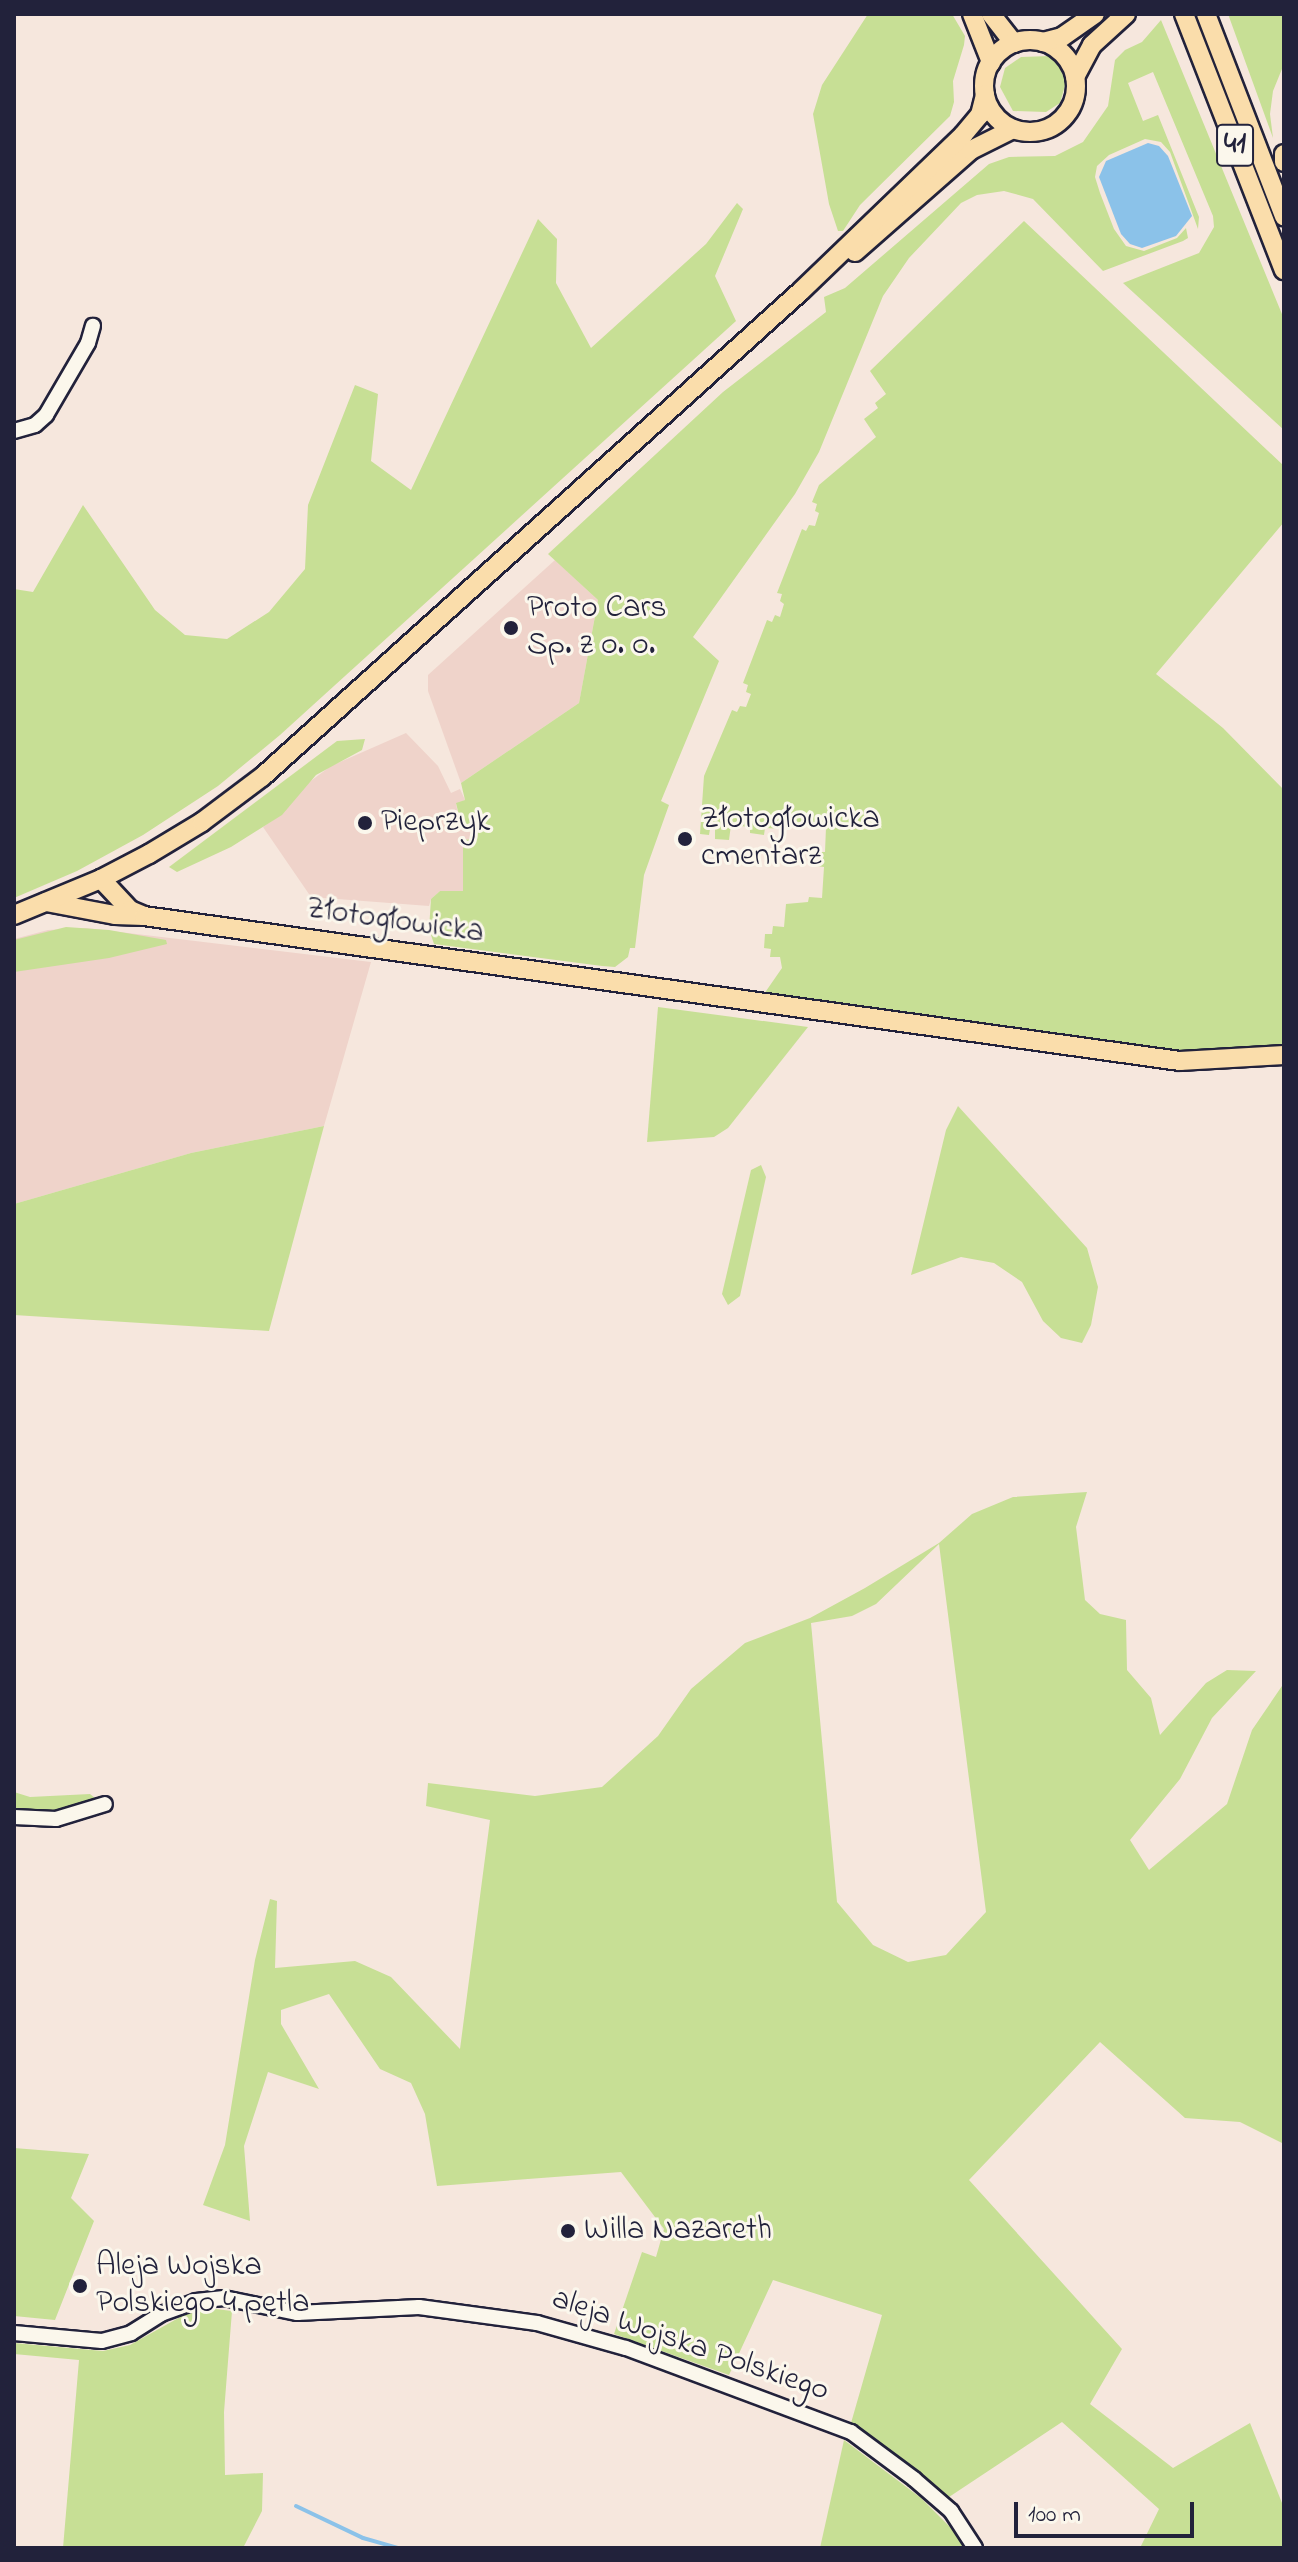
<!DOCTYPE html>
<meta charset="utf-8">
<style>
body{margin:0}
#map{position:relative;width:1298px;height:2562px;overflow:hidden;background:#f6e7dd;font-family:"Indie Flower",sans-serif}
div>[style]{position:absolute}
.built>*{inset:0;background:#efd3ca}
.green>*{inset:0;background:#c7df95}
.water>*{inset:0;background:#8bc2e9}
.stream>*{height:4px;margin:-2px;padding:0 2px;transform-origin:2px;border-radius:2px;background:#8bc2e9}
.roads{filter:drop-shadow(2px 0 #22223b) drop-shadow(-2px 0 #22223b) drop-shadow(0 2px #22223b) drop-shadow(0 -2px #22223b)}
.minor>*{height:14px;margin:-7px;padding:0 7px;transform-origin:7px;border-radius:7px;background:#fbf7ec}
.major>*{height:18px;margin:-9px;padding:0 9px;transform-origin:9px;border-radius:9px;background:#faddab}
.major>.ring{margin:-9px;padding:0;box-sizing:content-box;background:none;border:18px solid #faddab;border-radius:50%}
.dots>*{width:22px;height:22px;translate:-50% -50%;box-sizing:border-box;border:4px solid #fbf7ec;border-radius:50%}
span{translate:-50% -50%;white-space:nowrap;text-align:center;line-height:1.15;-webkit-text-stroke:6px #fbf7ec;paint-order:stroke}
.shield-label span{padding:2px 6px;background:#fbf7ec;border:2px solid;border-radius:6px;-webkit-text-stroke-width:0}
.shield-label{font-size:30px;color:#22223b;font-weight:700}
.poi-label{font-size:32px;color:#22223b}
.left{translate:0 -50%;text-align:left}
.street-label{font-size:32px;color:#22223b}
.frame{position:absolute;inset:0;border:16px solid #22223b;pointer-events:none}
.scale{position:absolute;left:1014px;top:2502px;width:180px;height:36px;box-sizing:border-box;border:4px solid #22223b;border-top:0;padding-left:10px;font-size:24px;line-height:28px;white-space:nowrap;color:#22223b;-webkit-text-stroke:6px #fbf7ec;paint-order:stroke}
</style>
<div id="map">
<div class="built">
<div style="clip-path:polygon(555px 560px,598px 600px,579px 703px,461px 783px,428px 691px,428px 675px)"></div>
<div style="clip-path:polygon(406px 733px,438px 766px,451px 793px,460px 789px,465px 800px,456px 804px,461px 827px,471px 827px,472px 839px,463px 840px,463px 892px,440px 891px,431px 899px,429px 906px,311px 897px,263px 827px,282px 814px,308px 783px,331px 766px)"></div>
<div style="clip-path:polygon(86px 928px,371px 962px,324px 1126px,191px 1153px,14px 1204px,14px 939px,48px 930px)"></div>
</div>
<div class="green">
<div style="clip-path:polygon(868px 14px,952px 14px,965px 36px,964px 45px,953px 81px,954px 102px,950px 116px,860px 205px,843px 231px,838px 231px,829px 204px,813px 114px,822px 85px)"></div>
<div style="clip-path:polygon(1228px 14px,1284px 14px,1284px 64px,1273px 91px,1270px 114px,1273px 138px)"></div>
<div style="clip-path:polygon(1161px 20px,1284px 319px,1284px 430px,1123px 283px,1199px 253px,1214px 227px,1213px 216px,1153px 72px,1128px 83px,1143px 121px,1158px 115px,1199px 217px,1198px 229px,1170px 152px,1161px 142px,1145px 139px,1109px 155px,1097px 166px,1095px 177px,1100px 193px,1114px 229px,1126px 246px,1144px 251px,1177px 238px,1186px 228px,1188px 238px,1183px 241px,1103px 271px,1033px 199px,1004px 191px,977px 195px,961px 203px,909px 258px,883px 296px,819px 452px,795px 494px,693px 637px,719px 661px,661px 801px,669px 805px,644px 875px,635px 948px,630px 948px,628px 957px,615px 967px,602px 966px,434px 944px,429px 929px,431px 899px,440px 891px,463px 891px,463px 840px,472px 839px,471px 827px,462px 828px,456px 803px,465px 800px,461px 783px,579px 703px,598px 600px,548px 554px,723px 392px,826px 312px,824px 297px,845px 288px,989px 164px,1009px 157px,1055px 156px,1083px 142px,1108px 106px,1115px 60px,1125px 50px,1142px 42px)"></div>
<div style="clip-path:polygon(1050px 56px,1059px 66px,1066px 82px,1060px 103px,1046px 112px,1013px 111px,1000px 87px,1005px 68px,1021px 57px)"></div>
<div style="clip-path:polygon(737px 203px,743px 209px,715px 276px,736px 321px,280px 735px,218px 786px,143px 835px,77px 871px,14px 898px,14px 589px,33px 592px,83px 505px,155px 610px,185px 635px,227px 639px,269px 612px,305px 569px,308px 505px,355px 385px,378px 394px,371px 461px,411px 490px,538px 219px,557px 239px,556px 283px,591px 348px,706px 244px)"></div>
<div style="clip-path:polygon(1024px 221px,1284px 466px,1284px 522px,1156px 674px,1223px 728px,1284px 790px,1284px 1046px,1187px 1053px,764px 994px,782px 968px,780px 957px,770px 957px,771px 949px,764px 948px,765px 934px,772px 934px,773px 926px,784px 927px,786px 904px,808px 902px,809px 897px,822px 898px,824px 867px,816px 866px,817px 852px,825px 852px,826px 827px,788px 824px,787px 829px,765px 828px,764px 835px,750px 833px,750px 827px,731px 825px,729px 840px,715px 839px,715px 829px,710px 829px,709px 835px,700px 834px,704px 776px,732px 710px,737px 712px,740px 706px,746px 707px,751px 694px,746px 692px,748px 685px,743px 683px,767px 620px,772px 622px,775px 615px,780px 617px,784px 604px,780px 601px,782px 594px,777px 593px,802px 529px,806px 531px,809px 525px,815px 526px,819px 513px,815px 511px,817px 504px,812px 502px,819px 485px,876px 437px,864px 419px,878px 408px,875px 403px,886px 394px,870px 371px)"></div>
<div style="clip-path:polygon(365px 739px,362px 750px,316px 775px,282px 815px,231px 847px,177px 872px,169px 867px,337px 741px)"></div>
<div style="clip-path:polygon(66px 927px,109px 930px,166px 940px,167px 944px,109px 958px,14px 972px,14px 940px)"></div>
<div style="clip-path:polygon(658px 1007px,808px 1027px,728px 1128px,714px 1137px,647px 1142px)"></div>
<div style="clip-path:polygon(958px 1106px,1087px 1248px,1098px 1287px,1091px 1325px,1082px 1343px,1061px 1338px,1043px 1321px,1022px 1282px,994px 1263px,961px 1257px,911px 1275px,946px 1130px)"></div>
<div style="clip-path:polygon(324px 1126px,269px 1331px,14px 1315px,14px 1204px,191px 1153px)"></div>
<div style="clip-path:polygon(761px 1165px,766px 1177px,740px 1296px,728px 1305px,722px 1294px,751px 1170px)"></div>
<div style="clip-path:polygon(evenodd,1087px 1492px,1076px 1527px,1085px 1600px,1100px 1614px,1126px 1620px,1127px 1670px,1151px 1698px,1160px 1735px,1206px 1683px,1227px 1670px,1256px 1671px,1212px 1718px,1180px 1779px,1130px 1840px,1149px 1870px,1227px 1804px,1252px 1730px,1284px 1683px,1284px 2144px,1240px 2122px,1185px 2118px,1100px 2042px,969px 2180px,1122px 2349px,1090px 2404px,1173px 2468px,1250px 2423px,1284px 2508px,1284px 2548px,1140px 2548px,1159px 2509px,1062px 2422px,949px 2497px,851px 2423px,882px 2315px,773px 2280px,729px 2375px,614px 2334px,642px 2252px,656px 2257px,664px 2229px,621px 2172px,437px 2186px,425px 2114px,411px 2083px,380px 2069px,329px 1994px,281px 2010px,281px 2024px,319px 2089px,268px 2072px,244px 2146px,250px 2221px,203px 2205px,225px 2145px,255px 1960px,270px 1899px,277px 1901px,275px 1968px,355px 1961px,391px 1977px,460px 2049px,490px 1820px,426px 1806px,428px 1783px,535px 1796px,602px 1787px,658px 1736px,691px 1689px,745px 1643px,810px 1618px,865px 1588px,939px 1543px,972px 1514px,1013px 1497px,1087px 1492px,939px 1544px,986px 1912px,946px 1955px,908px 1962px,873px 1945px,837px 1902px,811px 1623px,852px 1616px,876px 1604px,939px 1544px)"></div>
<div style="clip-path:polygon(14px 1792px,30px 1797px,90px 1794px,100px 1802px,56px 1815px,33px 1814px,28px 1825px,14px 1825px)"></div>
<div style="clip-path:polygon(14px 2148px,89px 2154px,71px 2198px,94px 2221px,55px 2320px,14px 2316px)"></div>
<div style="clip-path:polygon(208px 2308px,232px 2311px,224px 2412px,225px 2475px,263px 2473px,262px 2511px,243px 2548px,63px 2548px,79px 2360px,14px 2354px,14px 2343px,103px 2351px,130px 2345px,182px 2316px)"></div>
<div style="clip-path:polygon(844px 2440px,921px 2498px,957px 2534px,965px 2548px,820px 2548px)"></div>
</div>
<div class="water">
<div style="clip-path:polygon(1148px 143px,1159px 146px,1168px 156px,1192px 216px,1176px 236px,1142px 248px,1130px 244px,1121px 234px,1099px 177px,1106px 161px)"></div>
</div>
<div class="stream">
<div style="left:296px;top:2506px;width:74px;rotate:25.5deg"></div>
<div style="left:363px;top:2538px;width:36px;rotate:16deg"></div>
</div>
<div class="roads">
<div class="minor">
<div style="left:14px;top:431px;width:22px;rotate:-16deg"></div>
<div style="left:35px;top:425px;width:15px;rotate:-42deg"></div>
<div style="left:46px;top:415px;width:83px;rotate:-59.7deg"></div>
<div style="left:88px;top:343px;width:18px;rotate:-74deg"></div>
<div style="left:14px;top:1817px;width:42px;rotate:2.7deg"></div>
<div style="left:56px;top:1819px;width:51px;rotate:-17deg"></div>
<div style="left:14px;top:2333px;width:88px;rotate:5.2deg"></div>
<div style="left:102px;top:2341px;width:30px;rotate:-15deg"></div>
<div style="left:131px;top:2333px;width:36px;rotate:-32deg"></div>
<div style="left:161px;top:2314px;width:37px;rotate:-20deg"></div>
<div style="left:196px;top:2301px;width:28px;rotate:-6deg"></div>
<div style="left:224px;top:2298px;width:75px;rotate:11.6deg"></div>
<div style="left:297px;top:2313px;width:122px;rotate:-2.8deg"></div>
<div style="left:419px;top:2307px;width:119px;rotate:7.7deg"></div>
<div style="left:537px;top:2323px;width:92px;rotate:15.7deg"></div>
<div style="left:626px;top:2348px;width:240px;rotate:20.5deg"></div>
<div style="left:851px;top:2432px;width:79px;rotate:36.7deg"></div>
<div style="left:914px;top:2479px;width:49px;rotate:40.9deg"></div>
<div style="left:951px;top:2511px;width:44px;rotate:57deg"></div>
</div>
<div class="major">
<div style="left:972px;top:14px;width:52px;rotate:68.4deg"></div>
<div style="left:991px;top:14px;width:37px;rotate:52deg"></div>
<div style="left:1184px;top:14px;width:275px;rotate:68.7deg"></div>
<div style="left:1206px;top:14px;width:217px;rotate:68.9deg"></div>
<div class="ring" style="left:984px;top:40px;width:74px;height:74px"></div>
<div style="left:1043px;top:42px;width:20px;rotate:-15deg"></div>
<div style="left:1062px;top:37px;width:40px;rotate:-34.9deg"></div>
<div style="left:1075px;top:77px;width:36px;rotate:-62deg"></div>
<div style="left:1092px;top:45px;width:46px;rotate:-42.4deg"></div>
<div style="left:1284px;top:154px;width:8px;rotate:90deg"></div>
<div style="left:855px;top:252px;width:154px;rotate:-41.3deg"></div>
<div style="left:971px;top:150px;width:47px;rotate:-26.6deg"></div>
<div style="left:101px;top:879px;width:42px;rotate:46.9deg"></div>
<div style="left:130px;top:910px;width:13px;rotate:23deg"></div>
<div style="left:46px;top:902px;width:70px;rotate:10.7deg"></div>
<div style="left:115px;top:915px;width:29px;rotate:2deg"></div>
<div style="left:144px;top:916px;width:1046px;rotate:7.97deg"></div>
<div style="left:1180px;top:1061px;width:104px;rotate:-3.3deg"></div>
<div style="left:14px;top:915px;width:94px;rotate:-22.5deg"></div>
<div style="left:101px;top:879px;width:54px;rotate:-27.5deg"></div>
<div style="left:149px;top:854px;width:62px;rotate:-31.1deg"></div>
<div style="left:202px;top:822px;width:75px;rotate:-36.9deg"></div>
<div style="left:262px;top:777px;width:726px;rotate:-42.04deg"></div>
<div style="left:801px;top:291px;width:225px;rotate:-43.9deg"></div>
<div style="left:963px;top:135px;width:26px;rotate:-50deg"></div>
<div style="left:980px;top:115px;width:21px;rotate:-76deg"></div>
</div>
</div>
<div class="dots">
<div style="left:511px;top:628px;background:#22223b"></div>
<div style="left:365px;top:823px;background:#22223b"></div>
<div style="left:685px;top:839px;background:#22223b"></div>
<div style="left:568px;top:2231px;background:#22223b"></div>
<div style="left:80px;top:2286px;background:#22223b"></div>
</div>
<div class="shield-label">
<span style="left:1235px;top:145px">41</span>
</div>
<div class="poi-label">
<span class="left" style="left:527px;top:628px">Proto Cars<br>Sp. z o. o.</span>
<span class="left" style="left:701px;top:839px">Złotogłowicka<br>cmentarz</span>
<span class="left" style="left:381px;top:823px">Pieprzyk</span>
<span class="left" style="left:584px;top:2231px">Willa Nazareth</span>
<span class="left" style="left:96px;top:2286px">Aleja Wojska<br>Polskiego 4 pętla</span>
</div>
<div class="street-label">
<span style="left:395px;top:922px;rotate:8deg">Złotogłowicka</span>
<span style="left:690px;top:2346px;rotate:19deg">aleja Wojska Polskiego</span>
</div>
<div class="frame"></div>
<div class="scale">100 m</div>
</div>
